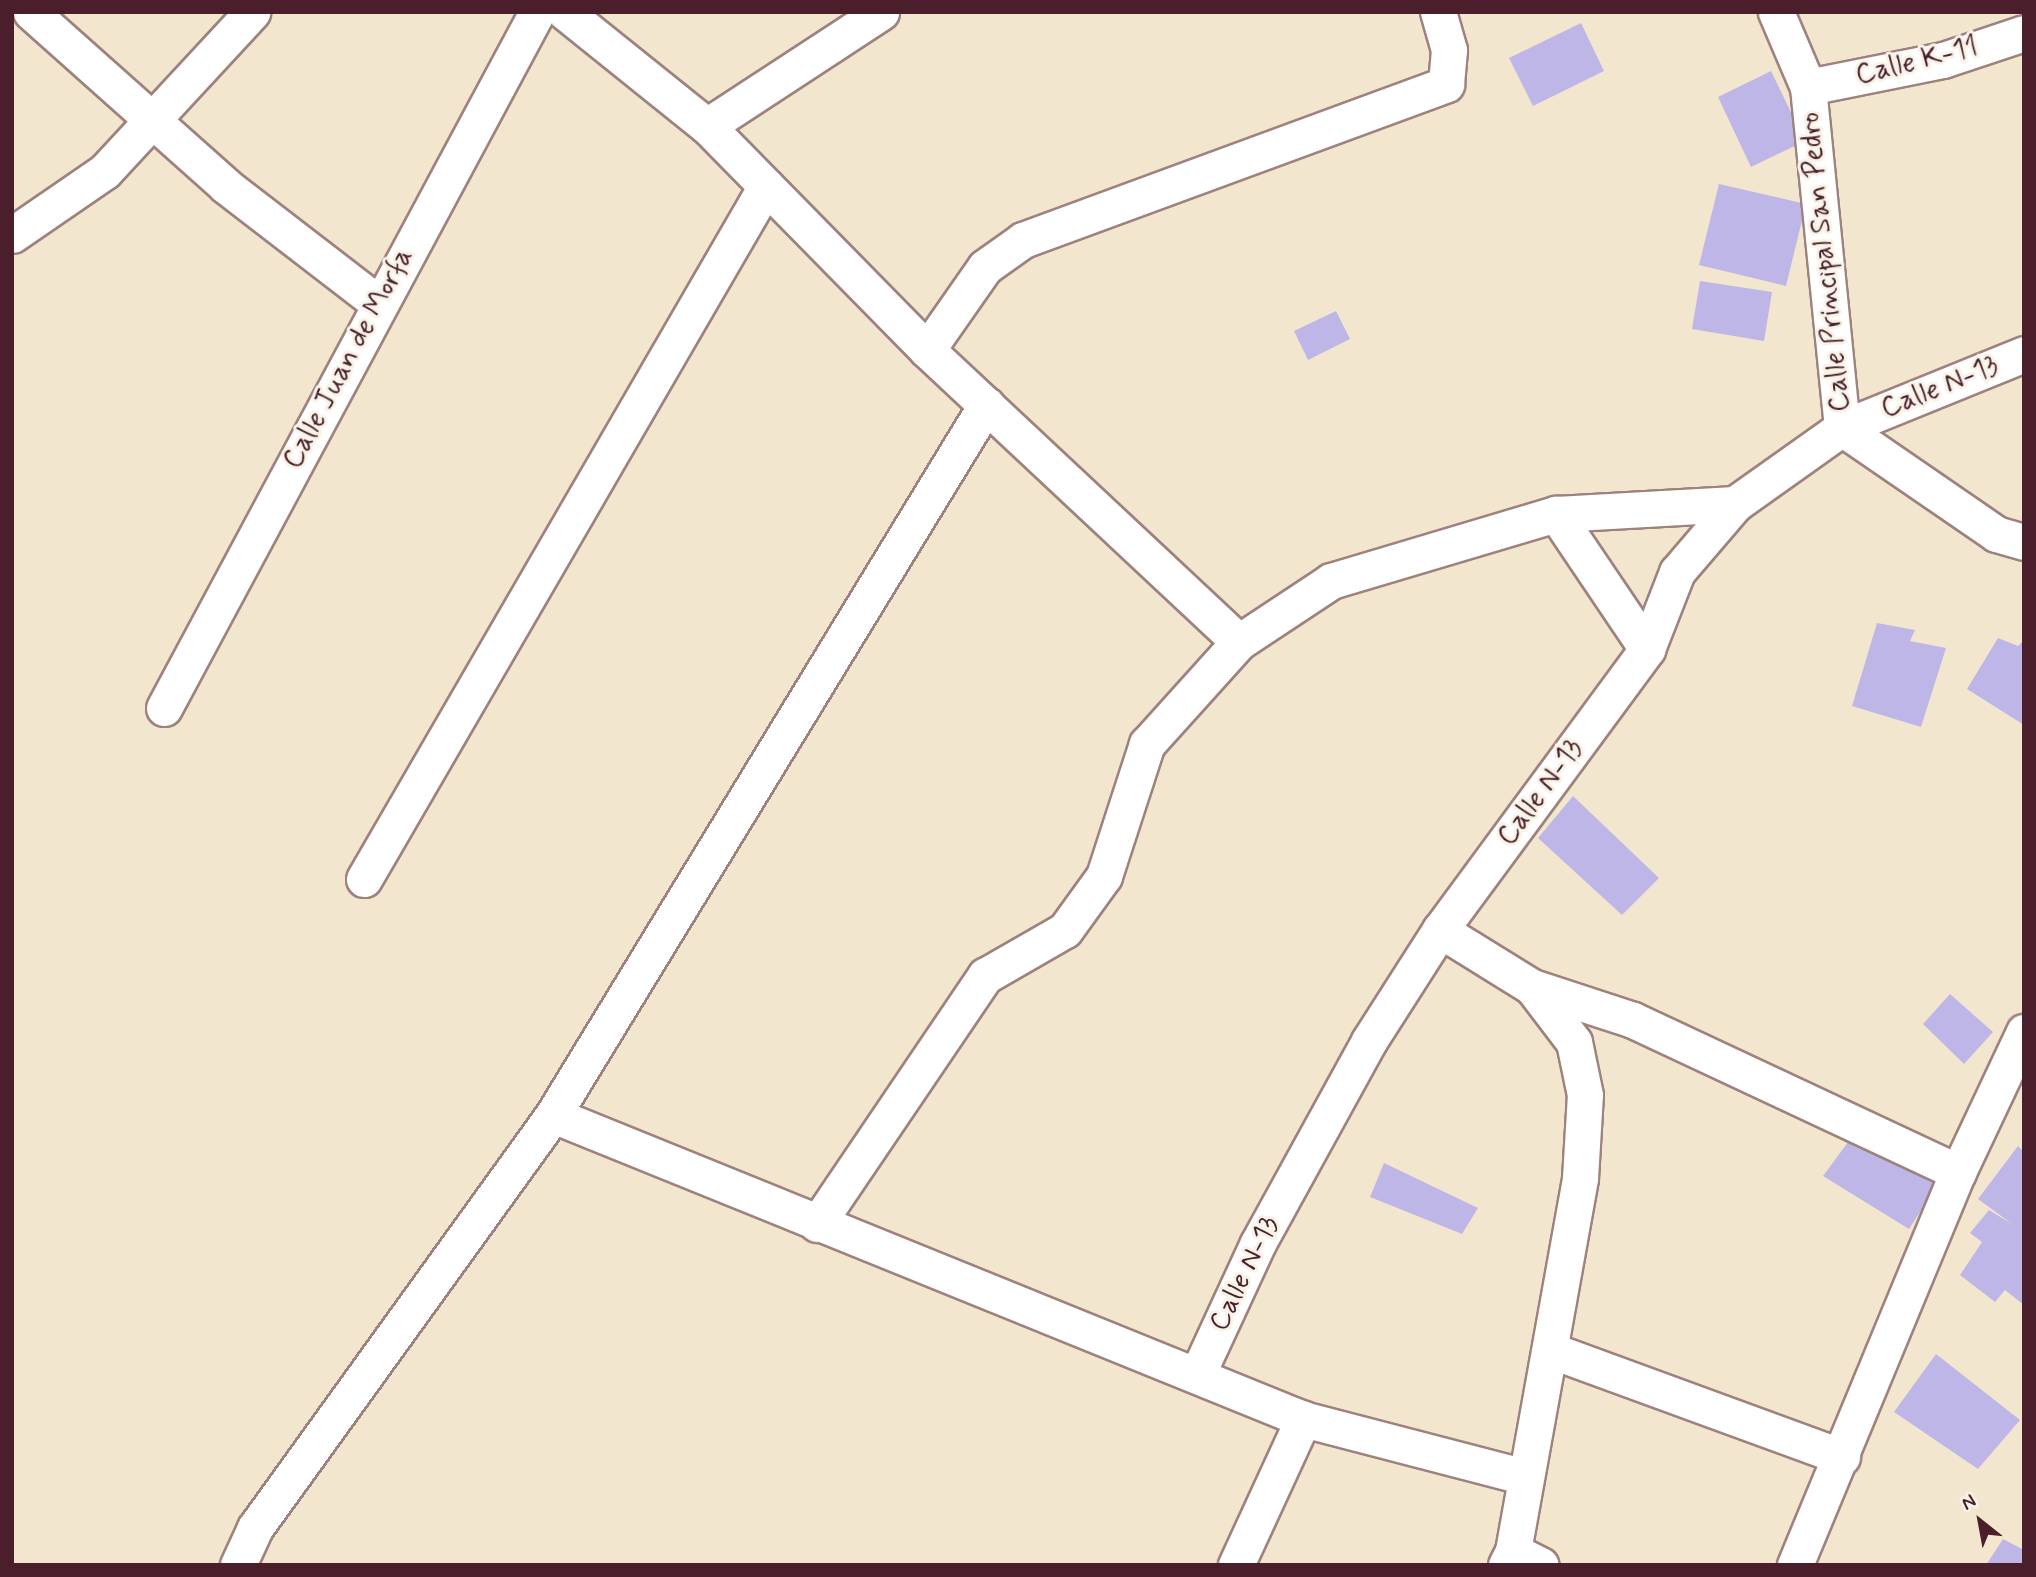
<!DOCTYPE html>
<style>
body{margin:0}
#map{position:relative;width:2036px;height:1577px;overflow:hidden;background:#f3e6cf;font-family:Mynerve,sans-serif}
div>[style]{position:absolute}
.building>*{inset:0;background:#bfb6e8}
.roads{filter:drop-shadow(2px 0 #9e827d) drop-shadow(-2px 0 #9e827d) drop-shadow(0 2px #9e827d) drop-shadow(0 -2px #9e827d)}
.minor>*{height:35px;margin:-17.5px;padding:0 17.5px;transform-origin:17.5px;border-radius:17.5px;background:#fff}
span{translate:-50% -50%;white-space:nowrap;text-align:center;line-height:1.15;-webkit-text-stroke:6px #f7f3e8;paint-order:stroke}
.street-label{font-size:28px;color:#4a1f2b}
.frame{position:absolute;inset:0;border:14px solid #4a1f2b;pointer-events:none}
.north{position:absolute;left:1945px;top:1486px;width:70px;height:70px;-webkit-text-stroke:5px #f7f3e8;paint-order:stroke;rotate:329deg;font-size:19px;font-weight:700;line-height:28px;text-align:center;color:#4a1f2b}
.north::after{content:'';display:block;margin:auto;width:24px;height:32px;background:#4a1f2b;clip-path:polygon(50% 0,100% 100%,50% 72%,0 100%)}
</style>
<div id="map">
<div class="building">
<div style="clip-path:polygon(1581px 23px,1604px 71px,1533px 106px,1509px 58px)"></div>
<div style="clip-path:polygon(1771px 71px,1805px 141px,1751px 167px,1718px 97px)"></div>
<div style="clip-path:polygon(1719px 184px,1806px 204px,1786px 286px,1699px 265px)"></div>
<div style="clip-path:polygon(1700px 281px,1772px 292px,1764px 341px,1692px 329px)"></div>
<div style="clip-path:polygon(1336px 311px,1350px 339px,1308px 360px,1294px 331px)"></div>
<div style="clip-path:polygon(1877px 623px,1915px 630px,1910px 641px,1946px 648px,1921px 727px,1852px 706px)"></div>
<div style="clip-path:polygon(1998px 638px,2018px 646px,2024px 640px,2024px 725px,1967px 689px)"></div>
<div style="clip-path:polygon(1573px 796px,1659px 878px,1622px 915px,1538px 838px)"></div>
<div style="clip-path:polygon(1950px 994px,1993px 1032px,1964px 1064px,1923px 1024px)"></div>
<div style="clip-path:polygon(1854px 1134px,1937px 1186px,1909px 1229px,1823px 1176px)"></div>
<div style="clip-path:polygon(2018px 1146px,2024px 1152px,2024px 1305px,2005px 1290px,1995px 1302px,1960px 1275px,1982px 1242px,1970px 1233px,1989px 1210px,2012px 1224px,1978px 1199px)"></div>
<div style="clip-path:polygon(1384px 1163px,1478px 1208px,1462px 1234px,1370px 1197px)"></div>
<div style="clip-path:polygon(1936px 1354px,2020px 1420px,1978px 1469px,1894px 1412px)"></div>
<div style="clip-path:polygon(2003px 1539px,2024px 1550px,2024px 1565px,1986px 1565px)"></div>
</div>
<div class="roads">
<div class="minor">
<div style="left:31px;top:12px;width:261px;rotate:41.7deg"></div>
<div style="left:226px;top:186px;width:192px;rotate:37.6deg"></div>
<div style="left:565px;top:12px;width:182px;rotate:38.8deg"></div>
<div style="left:707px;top:126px;width:314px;rotate:45.5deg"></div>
<div style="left:927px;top:350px;width:427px;rotate:43.1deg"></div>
<div style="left:1776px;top:12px;width:82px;rotate:66.9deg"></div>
<div style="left:1808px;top:87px;width:343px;rotate:84.3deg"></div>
<div style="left:1842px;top:428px;width:187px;rotate:34.5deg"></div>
<div style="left:1996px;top:534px;width:29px;rotate:16deg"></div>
<div style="left:1808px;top:87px;width:138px;rotate:-11.3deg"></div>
<div style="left:1943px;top:60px;width:85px;rotate:-18.4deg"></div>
<div style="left:707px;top:126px;width:208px;rotate:-33.2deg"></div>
<div style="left:12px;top:235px;width:113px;rotate:-34.5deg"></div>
<div style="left:105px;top:171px;width:217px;rotate:-47.2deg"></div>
<div style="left:927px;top:350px;width:101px;rotate:-55.1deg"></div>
<div style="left:985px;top:267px;width:47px;rotate:-35.4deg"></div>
<div style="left:1023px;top:240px;width:451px;rotate:-20.2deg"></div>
<div style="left:1446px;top:84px;width:34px;rotate:-85deg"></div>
<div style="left:1449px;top:50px;width:40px;rotate:-106deg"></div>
<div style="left:1556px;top:514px;width:163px;rotate:56deg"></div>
<div style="left:164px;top:708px;width:790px;rotate:-61.81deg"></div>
<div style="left:364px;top:879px;width:801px;rotate:-59.88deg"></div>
<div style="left:1440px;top:930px;width:108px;rotate:31.8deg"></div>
<div style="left:1532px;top:987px;width:106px;rotate:18.1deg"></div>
<div style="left:1633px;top:1020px;width:359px;rotate:25.1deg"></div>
<div style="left:553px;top:1115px;width:809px;rotate:22.06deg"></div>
<div style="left:1303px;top:1419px;width:229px;rotate:14.6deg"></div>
<div style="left:817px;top:1224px;width:300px;rotate:-55.9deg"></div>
<div style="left:985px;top:976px;width:92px;rotate:-29.9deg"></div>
<div style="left:1065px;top:930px;width:67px;rotate:-54.2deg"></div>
<div style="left:1104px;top:876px;width:139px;rotate:-72deg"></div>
<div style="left:1147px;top:744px;width:137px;rotate:-48deg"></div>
<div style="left:1239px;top:642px;width:110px;rotate:-33.5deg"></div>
<div style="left:1331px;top:581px;width:235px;rotate:-16.6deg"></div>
<div style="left:1556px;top:514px;width:179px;rotate:-3.2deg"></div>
<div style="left:1550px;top:1350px;width:311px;rotate:20.1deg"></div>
<div style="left:1197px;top:1375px;width:145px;rotate:-65.2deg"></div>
<div style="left:1258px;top:1243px;width:230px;rotate:-61.2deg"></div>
<div style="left:1369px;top:1041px;width:132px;rotate:-57.4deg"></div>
<div style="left:1440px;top:930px;width:349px;rotate:-53.6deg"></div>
<div style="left:1647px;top:649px;width:83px;rotate:-68.7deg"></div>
<div style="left:1677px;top:572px;width:89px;rotate:-49.5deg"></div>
<div style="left:1735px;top:504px;width:131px;rotate:-35.4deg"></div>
<div style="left:1842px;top:428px;width:196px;rotate:-22.1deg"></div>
<div style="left:1513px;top:1551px;width:31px;rotate:27deg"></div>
<div style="left:238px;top:1565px;width:41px;rotate:-65.3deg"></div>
<div style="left:255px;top:1528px;width:509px;rotate:-54.19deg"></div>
<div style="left:553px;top:1115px;width:832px;rotate:-58.62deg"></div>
<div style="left:1236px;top:1565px;width:161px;rotate:-65.3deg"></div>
<div style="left:1506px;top:1565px;width:16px;rotate:-63deg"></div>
<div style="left:1513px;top:1551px;width:379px;rotate:-79.8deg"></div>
<div style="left:1580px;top:1178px;width:83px;rotate:-86.6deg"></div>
<div style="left:1585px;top:1095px;width:54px;rotate:-101.7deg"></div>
<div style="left:1574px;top:1042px;width:69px;rotate:-127.4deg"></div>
<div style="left:1795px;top:1565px;width:425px;rotate:-67.5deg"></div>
<div style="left:1958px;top:1172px;width:155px;rotate:-64.8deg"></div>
</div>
</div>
<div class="street-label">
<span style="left:1917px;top:62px;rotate:-14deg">Calle K-11</span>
<span style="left:1826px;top:262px;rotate:-96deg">Calle Principal San Pedro</span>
<span style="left:349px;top:359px;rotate:-62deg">Calle Juan de Morfa</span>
<span style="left:1940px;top:388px;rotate:-22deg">Calle N-13</span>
<span style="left:1541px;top:793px;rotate:-54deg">Calle N-13</span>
<span style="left:1245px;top:1274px;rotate:-64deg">Calle N-13</span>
</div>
<div class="frame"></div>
<div class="north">N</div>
</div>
